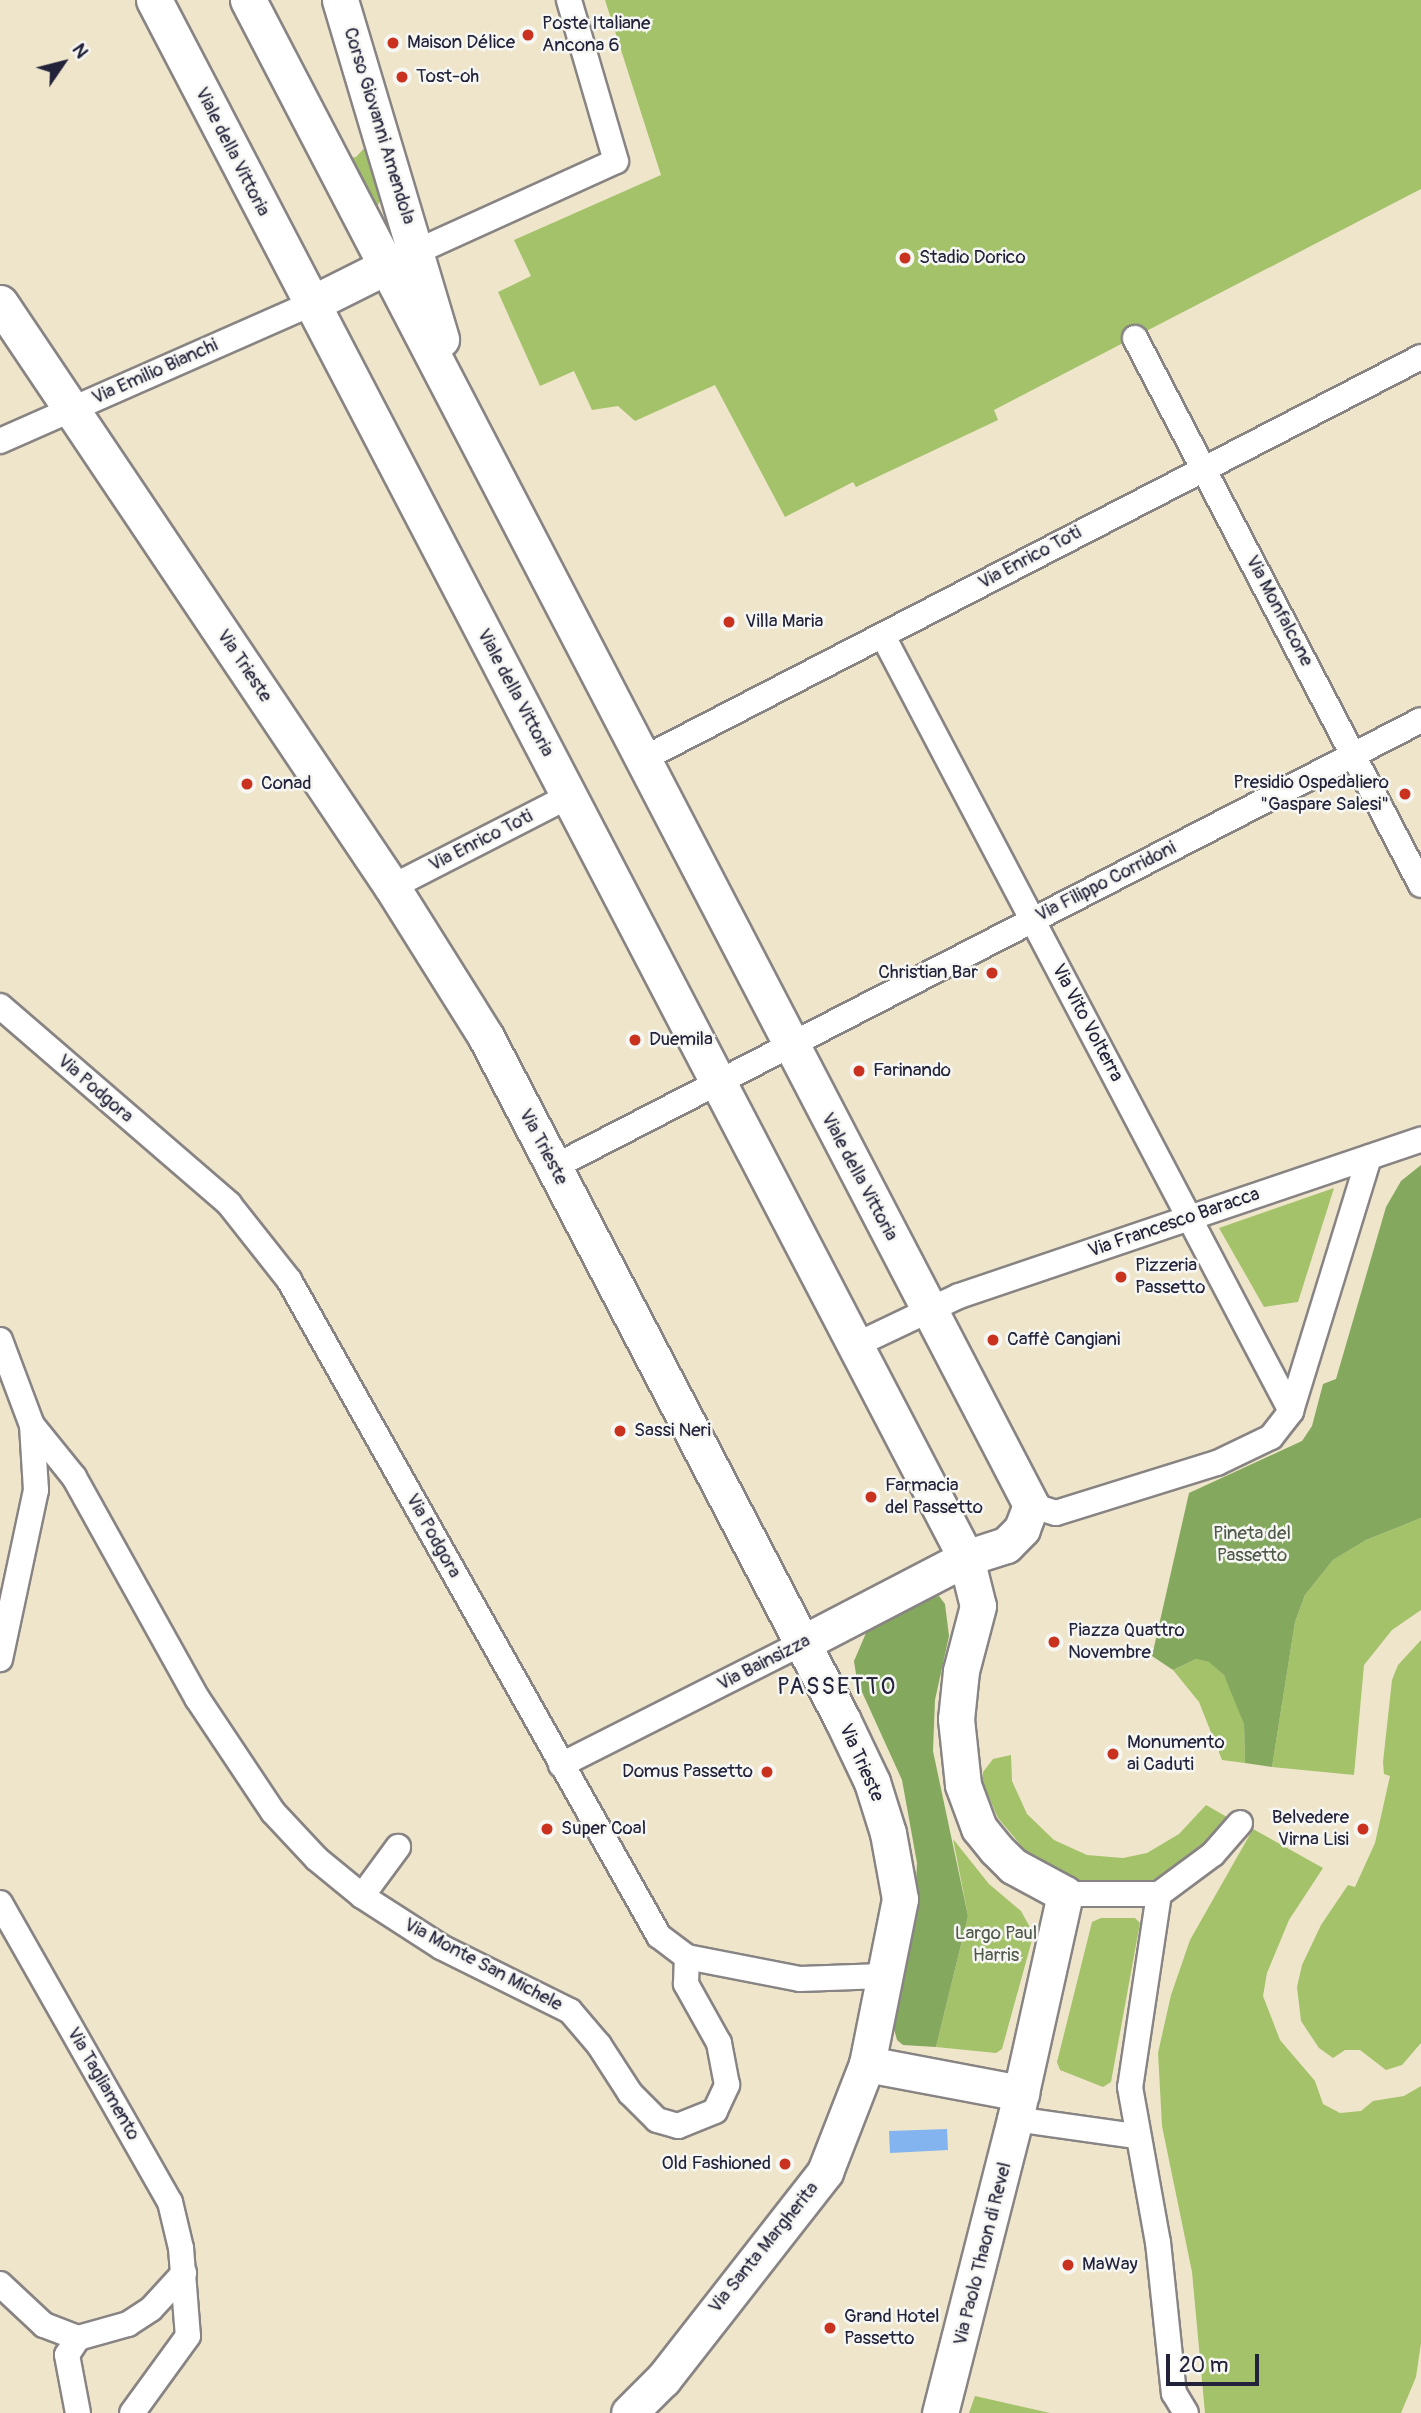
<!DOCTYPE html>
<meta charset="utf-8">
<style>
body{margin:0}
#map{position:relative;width:1421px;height:2413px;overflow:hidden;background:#efe5cb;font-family:Pangolin,sans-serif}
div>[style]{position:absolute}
.green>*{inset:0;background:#a4c26a}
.forest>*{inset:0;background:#83a85e}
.water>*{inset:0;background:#83b4ef}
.roads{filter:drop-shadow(2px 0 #888483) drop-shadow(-2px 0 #888483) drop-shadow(0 2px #888483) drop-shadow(0 -2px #888483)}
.street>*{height:24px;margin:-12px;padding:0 12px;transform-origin:12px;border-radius:12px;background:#fff}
.secondary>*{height:35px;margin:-17.5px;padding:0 17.5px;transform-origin:17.5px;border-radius:17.5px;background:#fff}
.dots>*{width:19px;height:19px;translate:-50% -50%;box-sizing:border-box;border:4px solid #f6f6f2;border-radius:50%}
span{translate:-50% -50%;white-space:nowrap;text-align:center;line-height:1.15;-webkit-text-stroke:5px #f6f6f2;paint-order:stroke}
.poi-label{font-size:19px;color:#22223b}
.left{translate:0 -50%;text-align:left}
.right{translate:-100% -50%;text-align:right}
.street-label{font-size:19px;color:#22223b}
.park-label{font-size:19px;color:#505a4b}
.quarter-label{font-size:23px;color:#22223b;letter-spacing:2px}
.north{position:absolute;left:28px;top:28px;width:70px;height:70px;-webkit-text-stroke:5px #f6f6f2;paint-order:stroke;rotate:55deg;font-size:19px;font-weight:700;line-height:28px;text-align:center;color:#22223b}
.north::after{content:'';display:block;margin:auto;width:24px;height:32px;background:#22223b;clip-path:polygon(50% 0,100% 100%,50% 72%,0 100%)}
.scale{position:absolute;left:1166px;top:2354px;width:93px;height:32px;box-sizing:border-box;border:4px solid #22223b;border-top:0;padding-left:9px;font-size:21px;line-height:24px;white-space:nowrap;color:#22223b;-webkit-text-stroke:5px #f6f6f2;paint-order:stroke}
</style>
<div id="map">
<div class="green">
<div style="clip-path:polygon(605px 0,1421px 0,1421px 189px,994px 410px,998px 420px,856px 487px,853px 482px,785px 517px,715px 385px,635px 421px,618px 406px,592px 410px,574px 371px,540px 386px,498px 292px,531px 276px,514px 240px,661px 175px)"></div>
<div style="clip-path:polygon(369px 143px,382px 197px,377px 207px,371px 207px,349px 158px,356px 157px)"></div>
<div style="clip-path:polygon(1334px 1188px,1298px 1302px,1264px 1307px,1219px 1228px)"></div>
<div style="clip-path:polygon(1421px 1518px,1421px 1610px,1392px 1630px,1364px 1665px,1354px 1775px,1272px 1767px,1295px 1622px,1305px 1595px,1333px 1560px,1366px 1540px)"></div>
<div style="clip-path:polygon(1421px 1640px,1421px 2043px,1402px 2065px,1386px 2070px,1360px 2050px,1345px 2050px,1333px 2058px,1319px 2048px,1301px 2021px,1297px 1987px,1302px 1965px,1321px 1925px,1348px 1885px,1355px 1887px,1375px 1843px,1390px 1776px,1384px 1774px,1383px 1762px,1392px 1680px,1398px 1665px)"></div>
<div style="clip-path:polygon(1196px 1659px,1210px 1662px,1224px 1675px,1235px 1698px,1244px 1724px,1245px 1763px,1222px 1760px,1199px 1702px,1173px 1670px)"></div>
<div style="clip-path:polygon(1011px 1755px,1012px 1781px,1027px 1814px,1054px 1840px,1087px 1855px,1123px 1858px,1147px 1853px,1179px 1834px,1206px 1805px,1227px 1817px,1220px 1834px,1164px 1877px,1141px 1883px,1082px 1882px,1029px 1855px,998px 1818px,982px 1781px,983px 1772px,993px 1759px)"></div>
<div style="clip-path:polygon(1253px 1829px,1323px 1868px,1289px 1920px,1267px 1973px,1263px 1996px,1280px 2040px,1315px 2081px,1323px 2104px,1340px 2113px,1361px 2111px,1373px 2101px,1404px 2096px,1421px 2086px,1421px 2343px,1416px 2377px,1401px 2413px,1205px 2413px,1192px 2272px,1162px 2126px,1158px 2053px,1171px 1995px,1190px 1940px)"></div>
<div style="clip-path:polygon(953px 1839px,989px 1884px,1021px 1911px,1031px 1929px,1032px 1940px,1002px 2049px,996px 2053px,936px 2047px,968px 1916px)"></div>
<div style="clip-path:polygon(1101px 1918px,1135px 1918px,1140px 1923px,1111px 2082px,1103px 2087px,1060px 2070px,1057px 2062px,1092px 1922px)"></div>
<div style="clip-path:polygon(975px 2396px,1050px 2413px,969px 2413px)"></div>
</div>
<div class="forest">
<div style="clip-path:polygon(1421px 1165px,1421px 1518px,1366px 1540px,1333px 1560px,1305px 1595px,1295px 1622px,1272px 1767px,1245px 1763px,1244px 1724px,1224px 1675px,1209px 1662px,1196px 1659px,1173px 1670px,1152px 1656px,1189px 1493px,1302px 1441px,1312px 1426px,1323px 1384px,1336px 1379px,1386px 1207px,1401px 1181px)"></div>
<div style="clip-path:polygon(939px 1596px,945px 1604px,949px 1636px,935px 1700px,933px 1751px,968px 1916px,936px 2047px,903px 2045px,897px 2040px,893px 2025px,914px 1917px,917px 1863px,902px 1780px,857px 1681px,854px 1661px,869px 1626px,903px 1606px)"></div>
</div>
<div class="water">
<div style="clip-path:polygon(947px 2129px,948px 2150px,890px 2153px,889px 2131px)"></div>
</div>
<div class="roads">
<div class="street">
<div style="left:418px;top:251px;width:217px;rotate:-24.4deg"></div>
<div style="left:616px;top:161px;width:168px;rotate:-106.3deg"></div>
<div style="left:1135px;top:338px;width:617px;rotate:62.4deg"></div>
<div style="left:0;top:441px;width:340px;rotate:-23.8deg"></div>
<div style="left:883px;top:636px;width:876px;rotate:62.24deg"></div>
<div style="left:641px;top:760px;width:878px;rotate:-27.32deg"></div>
<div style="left:392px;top:887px;width:199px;rotate:-27.2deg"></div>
<div style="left:0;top:1006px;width:303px;rotate:40.8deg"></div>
<div style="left:229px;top:1204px;width:97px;rotate:51.7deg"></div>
<div style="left:289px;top:1280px;width:753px;rotate:60.58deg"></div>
<div style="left:659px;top:1936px;width:35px;rotate:37deg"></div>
<div style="left:687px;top:1957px;width:115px;rotate:11deg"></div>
<div style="left:800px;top:1979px;width:83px;rotate:-2.1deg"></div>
<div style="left:554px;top:1167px;width:975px;rotate:-27.27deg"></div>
<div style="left:0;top:1340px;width:91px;rotate:69.4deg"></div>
<div style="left:32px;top:1425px;width:65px;rotate:86.5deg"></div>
<div style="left:36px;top:1490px;width:173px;rotate:102deg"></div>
<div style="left:858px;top:1344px;width:112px;rotate:-25.4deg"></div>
<div style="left:959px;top:1296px;width:488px;rotate:-18.7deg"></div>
<div style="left:32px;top:1425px;width:67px;rotate:51.1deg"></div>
<div style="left:74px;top:1477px;width:253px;rotate:60.9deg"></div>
<div style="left:197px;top:1698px;width:137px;rotate:56.3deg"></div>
<div style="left:273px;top:1812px;width:64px;rotate:46.9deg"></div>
<div style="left:317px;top:1859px;width:58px;rotate:39.4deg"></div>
<div style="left:362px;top:1896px;width:94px;rotate:32.8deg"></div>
<div style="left:441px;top:1947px;width:144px;rotate:26.4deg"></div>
<div style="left:570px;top:2011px;width:45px;rotate:49.5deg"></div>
<div style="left:599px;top:2045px;width:57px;rotate:57.1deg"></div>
<div style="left:630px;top:2093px;width:38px;rotate:45deg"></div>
<div style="left:657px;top:2120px;width:22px;rotate:16deg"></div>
<div style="left:678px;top:2126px;width:40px;rotate:-22deg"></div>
<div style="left:715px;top:2111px;width:29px;rotate:-65deg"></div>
<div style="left:727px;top:2085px;width:43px;rotate:-100.8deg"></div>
<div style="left:719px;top:2043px;width:68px;rotate:-119.2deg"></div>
<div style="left:686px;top:1984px;width:27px;rotate:-88deg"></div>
<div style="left:1031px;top:1505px;width:26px;rotate:18deg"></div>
<div style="left:1056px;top:1513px;width:169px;rotate:-17.3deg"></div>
<div style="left:1217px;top:1463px;width:60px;rotate:-25.7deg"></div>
<div style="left:1271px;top:1437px;width:33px;rotate:-52deg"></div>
<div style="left:1291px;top:1411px;width:265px;rotate:-72.9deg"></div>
<div style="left:561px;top:1765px;width:271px;rotate:-26.8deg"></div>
<div style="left:1065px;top:1894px;width:94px"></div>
<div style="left:1159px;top:1894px;width:67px;rotate:-36.5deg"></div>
<div style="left:1213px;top:1854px;width:41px;rotate:-48.9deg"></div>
<div style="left:1159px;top:1894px;width:195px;rotate:98.5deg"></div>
<div style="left:1130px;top:2087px;width:158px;rotate:79.8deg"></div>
<div style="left:1158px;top:2242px;width:152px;rotate:84deg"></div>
<div style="left:1174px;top:2393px;width:23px;rotate:59deg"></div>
<div style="left:362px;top:1896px;width:61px;rotate:-53.7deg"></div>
<div style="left:0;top:1903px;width:344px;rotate:60.4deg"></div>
<div style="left:170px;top:2202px;width:47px;rotate:76.6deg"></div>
<div style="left:181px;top:2248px;width:88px;rotate:85.5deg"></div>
<div style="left:188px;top:2336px;width:95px;rotate:126deg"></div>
<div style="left:1015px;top:2119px;width:121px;rotate:8.1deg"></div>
<div style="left:0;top:2284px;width:60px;rotate:43deg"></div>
<div style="left:44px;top:2325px;width:36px;rotate:21deg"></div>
<div style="left:78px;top:2338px;width:52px;rotate:-15.6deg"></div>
<div style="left:128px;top:2324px;width:27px;rotate:-33deg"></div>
<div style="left:151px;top:2309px;width:49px;rotate:-47.5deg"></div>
<div style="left:78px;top:2338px;width:20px;rotate:123deg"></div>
<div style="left:67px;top:2355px;width:59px;rotate:79.3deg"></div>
</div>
<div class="secondary">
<div style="left:154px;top:0;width:1757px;rotate:62.47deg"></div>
<div style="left:966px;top:1558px;width:49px;rotate:76deg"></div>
<div style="left:978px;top:1606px;width:67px;rotate:104.7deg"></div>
<div style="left:961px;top:1671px;width:48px;rotate:95.9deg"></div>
<div style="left:956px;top:1719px;width:66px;rotate:83.9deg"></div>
<div style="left:963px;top:1785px;width:46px;rotate:69.6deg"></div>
<div style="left:979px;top:1828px;width:27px;rotate:51deg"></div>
<div style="left:996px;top:1849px;width:24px;rotate:45deg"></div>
<div style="left:1013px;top:1866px;width:59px;rotate:28.3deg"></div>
<div style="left:1065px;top:1894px;width:230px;rotate:102.5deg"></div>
<div style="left:1015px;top:2119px;width:303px;rotate:104.3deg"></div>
<div style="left:248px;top:0;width:1697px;rotate:62.51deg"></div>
<div style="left:1031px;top:1505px;width:26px;rotate:111deg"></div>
<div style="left:1022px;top:1529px;width:23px;rotate:135deg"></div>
<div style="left:1006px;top:1545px;width:42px;rotate:162deg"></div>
<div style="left:966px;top:1558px;width:184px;rotate:152.5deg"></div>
<div style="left:340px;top:0;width:354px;rotate:73.4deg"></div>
<div style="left:0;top:303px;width:703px;rotate:56.13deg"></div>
<div style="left:392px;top:887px;width:177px;rotate:57.9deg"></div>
<div style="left:486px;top:1037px;width:769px;rotate:62.44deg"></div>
<div style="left:842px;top:1719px;width:70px;rotate:64.5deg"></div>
<div style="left:872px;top:1782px;width:53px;rotate:72.6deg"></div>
<div style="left:888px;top:1833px;width:67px;rotate:79.7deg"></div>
<div style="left:900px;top:1899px;width:168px;rotate:101.3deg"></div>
<div style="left:867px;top:2064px;width:116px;rotate:111.3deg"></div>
<div style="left:825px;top:2172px;width:263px;rotate:128deg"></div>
<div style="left:663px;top:2379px;width:48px;rotate:135deg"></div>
<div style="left:311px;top:304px;width:105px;rotate:-26.6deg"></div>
<div style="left:867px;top:2064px;width:157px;rotate:10.7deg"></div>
</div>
</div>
<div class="dots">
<div style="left:528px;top:35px;background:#c8321e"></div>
<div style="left:393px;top:43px;background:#c8321e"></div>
<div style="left:402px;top:77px;background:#c8321e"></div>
<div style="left:905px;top:258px;background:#c8321e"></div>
<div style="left:729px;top:622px;background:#c8321e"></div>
<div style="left:247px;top:784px;background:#c8321e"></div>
<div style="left:1405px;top:794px;background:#c8321e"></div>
<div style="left:992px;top:973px;background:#c8321e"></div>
<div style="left:635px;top:1040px;background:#c8321e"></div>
<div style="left:859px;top:1071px;background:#c8321e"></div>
<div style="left:1121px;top:1277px;background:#c8321e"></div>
<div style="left:993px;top:1340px;background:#c8321e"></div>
<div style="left:620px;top:1431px;background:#c8321e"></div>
<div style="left:871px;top:1497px;background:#c8321e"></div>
<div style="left:1054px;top:1642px;background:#c8321e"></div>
<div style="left:1113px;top:1754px;background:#c8321e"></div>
<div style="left:767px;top:1772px;background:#c8321e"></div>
<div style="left:547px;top:1829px;background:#c8321e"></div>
<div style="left:1363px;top:1829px;background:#c8321e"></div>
<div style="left:785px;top:2164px;background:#c8321e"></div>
<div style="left:1068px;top:2265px;background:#c8321e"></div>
<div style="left:830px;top:2328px;background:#c8321e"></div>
</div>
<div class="poi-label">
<span class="left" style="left:542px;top:35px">Poste Italiane<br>Ancona 6</span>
<span class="left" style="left:407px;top:43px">Maison Délice</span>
<span class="left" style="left:416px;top:77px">Tost-oh</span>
<span class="left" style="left:919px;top:258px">Stadio Dorico</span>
<span class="left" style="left:745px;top:622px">Villa Maria</span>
<span class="right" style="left:1389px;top:794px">Presidio Ospedaliero<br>"Gaspare Salesi"</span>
<span class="left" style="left:261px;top:784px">Conad</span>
<span class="right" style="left:978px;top:973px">Christian Bar</span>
<span class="left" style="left:649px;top:1040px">Duemila</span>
<span class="left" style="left:873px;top:1071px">Farinando</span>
<span class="left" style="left:1135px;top:1277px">Pizzeria<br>Passetto</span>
<span class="left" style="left:1007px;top:1340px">Caffè Cangiani</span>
<span class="left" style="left:634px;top:1431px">Sassi Neri</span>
<span class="left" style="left:885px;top:1497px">Farmacia<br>del Passetto</span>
<span class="left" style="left:1068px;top:1642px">Piazza Quattro<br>Novembre</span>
<span class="left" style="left:1127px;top:1754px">Monumento<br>ai Caduti</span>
<span class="right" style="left:753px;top:1772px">Domus Passetto</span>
<span class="right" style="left:1349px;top:1829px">Belvedere<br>Virna Lisi</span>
<span class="left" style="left:561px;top:1829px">Super Coal</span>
<span class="right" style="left:771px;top:2164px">Old Fashioned</span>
<span class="left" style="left:1082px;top:2265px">MaWay</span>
<span class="left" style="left:844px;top:2328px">Grand Hotel<br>Passetto</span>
</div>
<div class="street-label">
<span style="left:379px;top:126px;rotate:73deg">Corso Giovanni Amendola</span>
<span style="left:232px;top:152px;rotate:63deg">Viale della Vittoria</span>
<span style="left:155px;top:372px;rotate:-24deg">Via Emilio Bianchi</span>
<span style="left:1030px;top:558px;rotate:-28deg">Via Enrico Toti</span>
<span style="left:1279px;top:611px;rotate:62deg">Via Monfalcone</span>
<span style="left:244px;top:666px;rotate:56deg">Via Trieste</span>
<span style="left:515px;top:693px;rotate:62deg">Viale della Vittoria</span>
<span style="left:481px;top:841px;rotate:-27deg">Via Enrico Toti</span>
<span style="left:1106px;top:882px;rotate:-27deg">Via Filippo Corridoni</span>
<span style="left:1087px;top:1023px;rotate:62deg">Via Vito Volterra</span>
<span style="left:95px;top:1089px;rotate:41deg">Via Podgora</span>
<span style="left:543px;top:1147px;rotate:62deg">Via Trieste</span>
<span style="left:859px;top:1177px;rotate:62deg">Viale della Vittoria</span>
<span style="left:1174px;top:1223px;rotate:-19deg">Via Francesco Baracca</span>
<span style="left:433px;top:1536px;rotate:61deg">Via Podgora</span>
<span style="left:764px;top:1663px;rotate:-27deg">Via Bainsizza</span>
<span style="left:861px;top:1763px;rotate:66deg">Via Trieste</span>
<span style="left:483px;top:1965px;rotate:28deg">Via Monte San Michele</span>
<span style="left:103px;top:2084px;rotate:60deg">Via Tagliamento</span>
<span style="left:764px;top:2248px;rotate:-51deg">Via Santa Margherita</span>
<span style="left:983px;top:2254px;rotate:-76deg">Via Paolo Thaon di Revel</span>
</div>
<div class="park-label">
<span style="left:1252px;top:1545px">Pineta del<br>Passetto</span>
<span style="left:996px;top:1945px">Largo Paul<br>Harris</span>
</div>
<div class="quarter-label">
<span style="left:837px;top:1687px">PASSETTO</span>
</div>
<div class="north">N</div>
<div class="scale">20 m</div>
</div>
